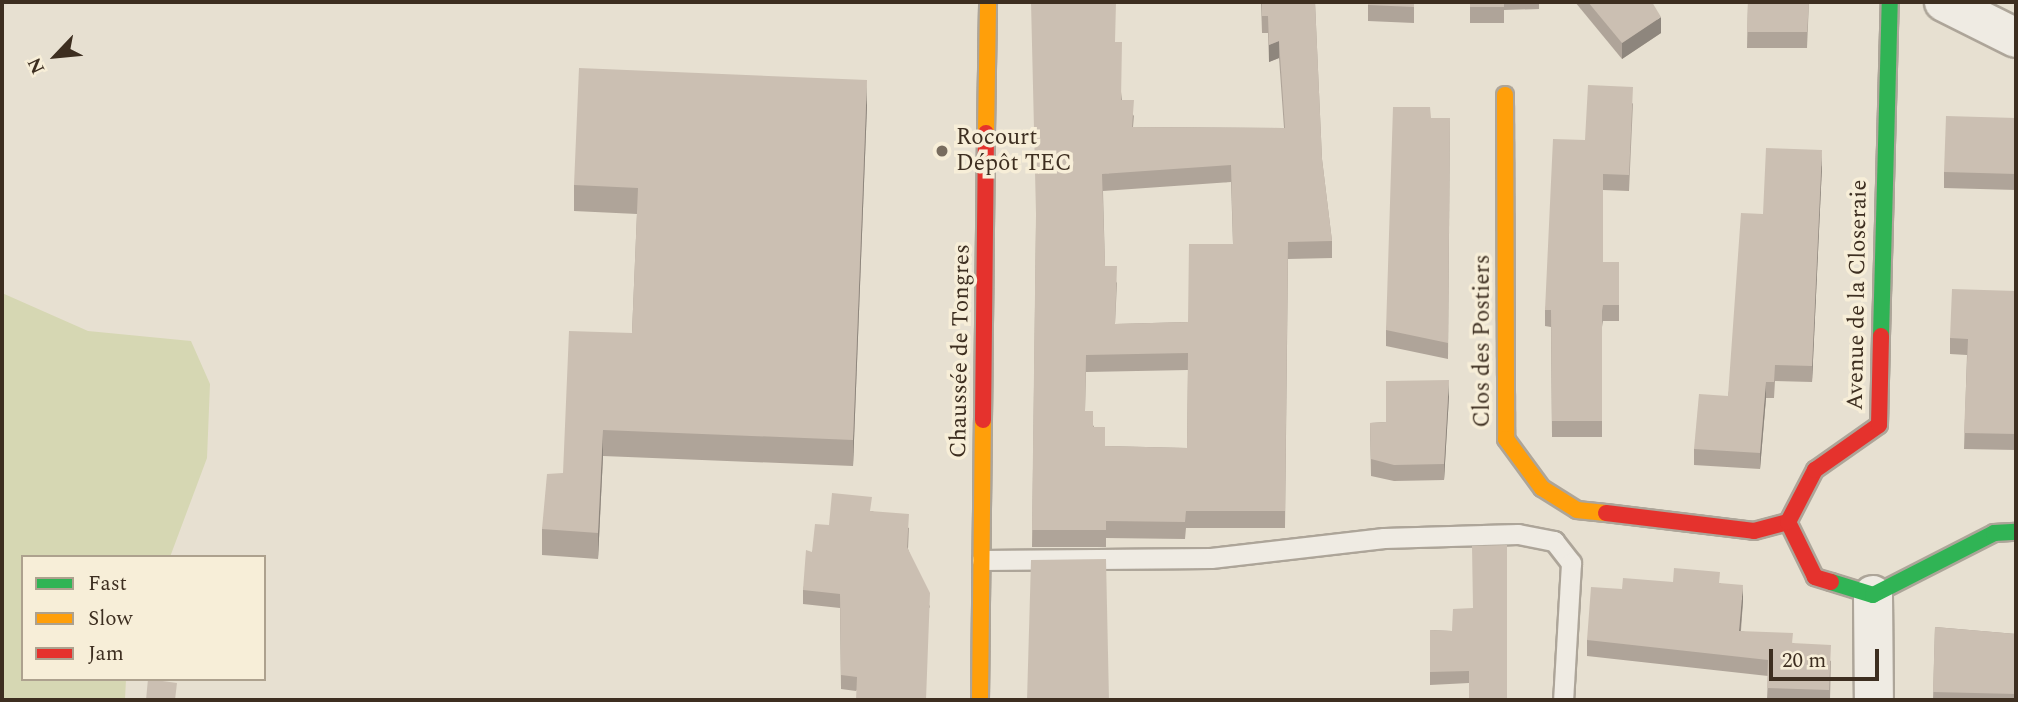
<!DOCTYPE html>
<meta charset="utf-8">
<style>
body{margin:0}
#map{position:relative;width:2018px;height:702px;overflow:hidden;background:#e7e0d1;font-family:Spectral,serif}
div>[style]{position:absolute}
.green>*{inset:0;background:#d6d7b3}
.roads{filter:drop-shadow(2px 0 #ada599) drop-shadow(-2px 0 #ada599) drop-shadow(0 2px #ada599) drop-shadow(0 -2px #ada599)}
.lane>*{height:19px;margin:-9.5px;padding:0 9.5px;transform-origin:9.5px;border-radius:9.5px;background:#efebe3}
.street>*{height:38px;margin:-19px;padding:0 19px;transform-origin:19px;border-radius:19px;background:#efebe3}
.fast>*{height:16px;margin:-8px;padding:0 8px;transform-origin:8px;border-radius:8px;background:#30b455}
.slow>*{height:16px;margin:-8px;padding:0 8px;transform-origin:8px;border-radius:8px;background:#ff9f0a}
.jam>*{height:16px;margin:-8px;padding:0 8px;transform-origin:8px;border-radius:8px;background:#e5322d}
.wall>*{inset:0;background:#afa499}
.shaded-wall>*{inset:0;background:#8e867d}
.building>*{inset:0;background:#cbbfb2}
.dots>*{width:19px;height:19px;translate:-50% -50%;box-sizing:border-box;border:4px solid #f7eed8;border-radius:50%}
span{translate:-50% -50%;white-space:nowrap;text-align:center;line-height:1.15;-webkit-text-stroke:7px #f7eed8;paint-order:stroke}
.poi-label{font-size:23px;color:#3d2e20}
.left{translate:0 -50%;text-align:left}
.street-label{font-size:23px;color:#3d2e20}
.frame{position:absolute;inset:0;border:4px solid #3d2e20;pointer-events:none}
.legend{position:absolute;left:21px;top:555px;width:245px;height:126px;box-sizing:border-box;background:#f7eed8;border:2px solid #ada18e;margin:0;padding:9px 12px;list-style:none;font-size:21px;color:#3d2e20}
.legend li{display:flex;align-items:center;gap:14px;height:35px}
.legend b{width:35px;border:2px solid #ada18e}
.north{position:absolute;left:21px;top:21px;width:70px;height:70px;-webkit-text-stroke:5px #f7eed8;paint-order:stroke;rotate:244deg;font-size:19px;font-weight:700;line-height:28px;text-align:center;color:#3d2e20}
.north::after{content:'';display:block;margin:auto;width:24px;height:32px;background:#3d2e20;clip-path:polygon(50% 0,100% 100%,50% 72%,0 100%)}
.scale{position:absolute;left:1769px;top:649px;width:110px;height:32px;box-sizing:border-box;border:4px solid #3d2e20;border-top:0;padding-left:9px;font-size:21px;line-height:24px;white-space:nowrap;color:#3d2e20;-webkit-text-stroke:5px #f7eed8;paint-order:stroke}
</style>
<div id="map">
<div class="green">
<div style="clip-path:polygon(2px 293px,88px 331px,191px 341px,210px 384px,207px 458px,170px 557px,23px 557px,23px 679px,126px 679px,125px 700px,2px 700px)"></div>
</div>
<div class="roads">
<div class="lane">
<div style="left:982px;top:560px;width:229px;rotate:-0.5deg"></div>
<div style="left:1211px;top:558px;width:174px;rotate:-6.6deg"></div>
<div style="left:1384px;top:538px;width:134px;rotate:-1.7deg"></div>
<div style="left:1518px;top:534px;width:37px;rotate:11deg"></div>
<div style="left:1554px;top:541px;width:28px;rotate:52deg"></div>
<div style="left:1571px;top:563px;width:137px;rotate:93.3deg"></div>
</div>
<div class="street">
<div style="left:1944px;top:2px;width:80px;rotate:26.6deg"></div>
<div style="left:1873px;top:595px;width:105px;rotate:89.5deg"></div>
</div>
<div class="fast">
<div style="left:1881px;top:336px;width:334px;rotate:-88.5deg"></div>
<div style="left:1831px;top:582px;width:44px;rotate:17.2deg"></div>
<div style="left:1873px;top:595px;width:136px;rotate:-27.1deg"></div>
<div style="left:1994px;top:533px;width:22px;rotate:-3deg"></div>
</div>
<div class="slow">
<div style="left:1505px;top:95px;width:344px;rotate:89.8deg"></div>
<div style="left:1506px;top:439px;width:61px;rotate:53.7deg"></div>
<div style="left:1542px;top:488px;width:41px;rotate:32.2deg"></div>
<div style="left:1577px;top:510px;width:29px;rotate:6deg"></div>
<div style="left:986px;top:133px;width:131px;rotate:-89.1deg"></div>
<div style="left:980px;top:700px;width:280px;rotate:-89.4deg"></div>
</div>
<div class="jam">
<div style="left:983px;top:420px;width:287px;rotate:-89.4deg"></div>
<div style="left:1606px;top:513px;width:149px;rotate:6.9deg"></div>
<div style="left:1754px;top:531px;width:35px;rotate:-15deg"></div>
<div style="left:1831px;top:582px;width:17px;rotate:-163deg"></div>
<div style="left:1815px;top:577px;width:61px;rotate:-116.1deg"></div>
<div style="left:1788px;top:522px;width:59px;rotate:-62.6deg"></div>
<div style="left:1815px;top:470px;width:78px;rotate:-35.1deg"></div>
<div style="left:1879px;top:425px;width:89px;rotate:-88.7deg"></div>
</div>
</div>
<div class="wall">
<div style="clip-path:polygon(evenodd,1261px 2px,1315px 2px,1322px 159px,1332px 241px,1332px 258px,1288px 259px,1285px 528px,1186px 528px,1185px 539px,1106px 538px,1106px 547px,1032px 547px,1036px 225px,1115px 42px,1122px 100px,1134px 116px,1133px 127px,1284px 128px,1279px 58px,1269px 62px,1268px 33px,1262px 33px,1261px 2px,1231px 182px,1233px 244px,1188px 322px,1115px 324px,1117px 283px,1105px 266px,1103px 191px,1231px 182px,1261px 2px,1188px 370px,1187px 448px,1105px 446px,1085px 411px,1086px 372px,1188px 370px)"></div>
<div style="clip-path:polygon(1368px 2px,1414px 2px,1414px 23px,1368px 21px)"></div>
<div style="clip-path:polygon(1470px 2px,1539px 2px,1539px 9px,1504px 10px,1504px 23px,1470px 23px)"></div>
<div style="clip-path:polygon(1575px 2px,1652px 2px,1661px 33px,1622px 59px)"></div>
<div style="clip-path:polygon(1748px 2px,1809px 2px,1807px 48px,1747px 48px)"></div>
<div style="clip-path:polygon(1633px 103px,1629px 191px,1603px 190px,1603px 262px,1619px 278px,1619px 321px,1603px 321px,1602px 327px,1602px 437px,1552px 437px,1551px 327px,1545px 326px,1545px 310px,1585px 140px)"></div>
<div style="clip-path:polygon(867px 106px,853px 466px,603px 456px,598px 559px,542px 555px,542px 529px,632px 333px,637px 214px,574px 211px,574px 185px)"></div>
<div style="clip-path:polygon(1431px 118px,1450px 118px,1448px 359px,1386px 346px,1386px 330px)"></div>
<div style="clip-path:polygon(2016px 118px,2016px 190px,1944px 188px,1944px 172px)"></div>
<div style="clip-path:polygon(1822px 166px,1812px 382px,1775px 381px,1774px 398px,1766px 398px,1760px 469px,1694px 465px,1694px 449px,1728px 396px,1763px 214px)"></div>
<div style="clip-path:polygon(2016px 291px,2016px 450px,1964px 449px,1967px 355px,1950px 354px,1950px 338px)"></div>
<div style="clip-path:polygon(1449px 396px,1444px 480px,1394px 481px,1371px 476px,1370px 423px,1386px 422px)"></div>
<div style="clip-path:polygon(872px 511px,909px 528px,908px 549px,930px 607px,856px 691px,841px 689px,840px 608px,803px 604px,803px 590px,812px 552px,829px 525px)"></div>
<div style="clip-path:polygon(1507px 545px,1469px 683px,1430px 685px,1430px 630px,1452px 631px,1473px 608px)"></div>
<div style="clip-path:polygon(1673px 582px,1720px 583px,1743px 601px,1741px 631px,1793px 643px,1831px 661px,1830px 700px,1767px 700px,1768px 676px,1587px 656px,1587px 640px,1622px 589px)"></div>
<div style="clip-path:polygon(1935px 627px,2016px 634px,2016px 700px,1933px 700px)"></div>
</div>
<div class="shaded-wall">
<div style="clip-path:polygon(1661px 17px,1661px 33px,1622px 59px,1622px 43px)"></div>
<div style="clip-path:polygon(1279px 41px,1279px 58px,1269px 62px,1269px 45px)"></div>
<div style="clip-path:polygon(867px 80px,867px 106px,853px 466px,853px 440px)"></div>
<div style="clip-path:polygon(1822px 150px,1822px 166px,1812px 382px,1812px 366px)"></div>
<div style="clip-path:polygon(1449px 380px,1449px 396px,1444px 480px,1444px 464px)"></div>
<div style="clip-path:polygon(1766px 382px,1766px 398px,1760px 469px,1760px 453px)"></div>
<div style="clip-path:polygon(603px 430px,603px 456px,598px 559px,598px 533px)"></div>
<div style="clip-path:polygon(1743px 585px,1743px 601px,1739px 647px,1739px 631px)"></div>
</div>
<div class="building">
<div style="clip-path:polygon(evenodd,1031px 2px,1116px 2px,1115px 42px,1122px 42px,1121px 100px,1134px 100px,1132px 127px,1285px 128px,1279px 41px,1269px 45px,1268px 16px,1262px 16px,1262px 2px,1315px 2px,1322px 159px,1332px 241px,1288px 242px,1285px 511px,1186px 511px,1185px 522px,1106px 521px,1106px 530px,1032px 530px,1036px 214px,1031px 2px,1231px 165px,1233px 244px,1189px 244px,1188px 322px,1115px 324px,1117px 266px,1105px 266px,1102px 174px,1231px 165px,1031px 2px,1188px 353px,1187px 448px,1105px 446px,1105px 427px,1093px 427px,1093px 411px,1085px 411px,1086px 355px,1188px 353px)"></div>
<div style="clip-path:polygon(1368px 2px,1414px 2px,1414px 7px,1368px 5px)"></div>
<div style="clip-path:polygon(1470px 2px,1504px 2px,1504px 7px,1470px 7px)"></div>
<div style="clip-path:polygon(1588px 2px,1652px 2px,1661px 17px,1622px 43px)"></div>
<div style="clip-path:polygon(1748px 2px,1809px 2px,1807px 32px,1747px 32px)"></div>
<div style="clip-path:polygon(579px 68px,867px 80px,853px 440px,603px 430px,598px 533px,542px 529px,547px 474px,563px 473px,569px 331px,632px 333px,638px 188px,574px 185px)"></div>
<div style="clip-path:polygon(1588px 85px,1633px 87px,1629px 175px,1603px 174px,1603px 262px,1619px 262px,1619px 305px,1603px 305px,1602px 311px,1602px 421px,1552px 421px,1551px 310px,1545px 310px,1553px 139px,1585px 140px)"></div>
<div style="clip-path:polygon(1393px 107px,1430px 107px,1431px 118px,1450px 118px,1448px 343px,1386px 330px)"></div>
<div style="clip-path:polygon(1946px 116px,2016px 118px,2016px 174px,1944px 172px)"></div>
<div style="clip-path:polygon(1766px 148px,1822px 150px,1812px 366px,1775px 365px,1774px 382px,1766px 382px,1760px 453px,1694px 449px,1699px 394px,1728px 396px,1741px 213px,1763px 214px)"></div>
<div style="clip-path:polygon(1952px 289px,2016px 291px,2016px 434px,1964px 433px,1968px 339px,1950px 338px)"></div>
<div style="clip-path:polygon(1449px 380px,1444px 464px,1394px 465px,1371px 459px,1370px 423px,1386px 422px,1386px 381px)"></div>
<div style="clip-path:polygon(832px 493px,872px 497px,870px 511px,909px 514px,907px 547px,930px 593px,926px 700px,856px 700px,857px 677px,841px 675px,840px 594px,803px 590px,806px 550px,812px 552px,815px 524px,829px 525px)"></div>
<div style="clip-path:polygon(1507px 545px,1507px 700px,1469px 700px,1469px 671px,1430px 672px,1430px 630px,1452px 631px,1453px 609px,1473px 608px,1472px 546px)"></div>
<div style="clip-path:polygon(1106px 559px,1109px 700px,1027px 700px,1031px 560px)"></div>
<div style="clip-path:polygon(1674px 568px,1720px 572px,1719px 583px,1743px 585px,1739px 631px,1793px 633px,1792px 643px,1831px 645px,1829px 690px,1767px 688px,1768px 660px,1587px 640px,1591px 587px,1622px 589px,1623px 578px,1673px 582px)"></div>
<div style="clip-path:polygon(1935px 627px,2016px 634px,2016px 694px,1933px 692px)"></div>
<div style="clip-path:polygon(148px 679px,177px 683px,175px 700px,146px 700px)"></div>
</div>
<div class="dots">
<div style="left:942px;top:151px;background:#786c5e"></div>
</div>
<div class="poi-label">
<span class="left" style="left:956px;top:151px">Rocourt<br>Dépôt TEC</span>
</div>
<div class="street-label">
<span style="left:1858px;top:295px;rotate:-89deg">Avenue de la Closeraie</span>
<span style="left:1483px;top:341px;rotate:-90deg">Clos des Postiers</span>
<span style="left:961px;top:351px;rotate:-89deg">Chaussée de Tongres</span>
</div>
<div class="frame"></div>
<ul class="legend">
<li><b style="height:9px;background:#30b455"></b>Fast</li>
<li><b style="height:9px;background:#ff9f0a"></b>Slow</li>
<li><b style="height:9px;background:#e5322d"></b>Jam</li>
</ul>
<div class="north">N</div>
<div class="scale">20 m</div>
</div>
